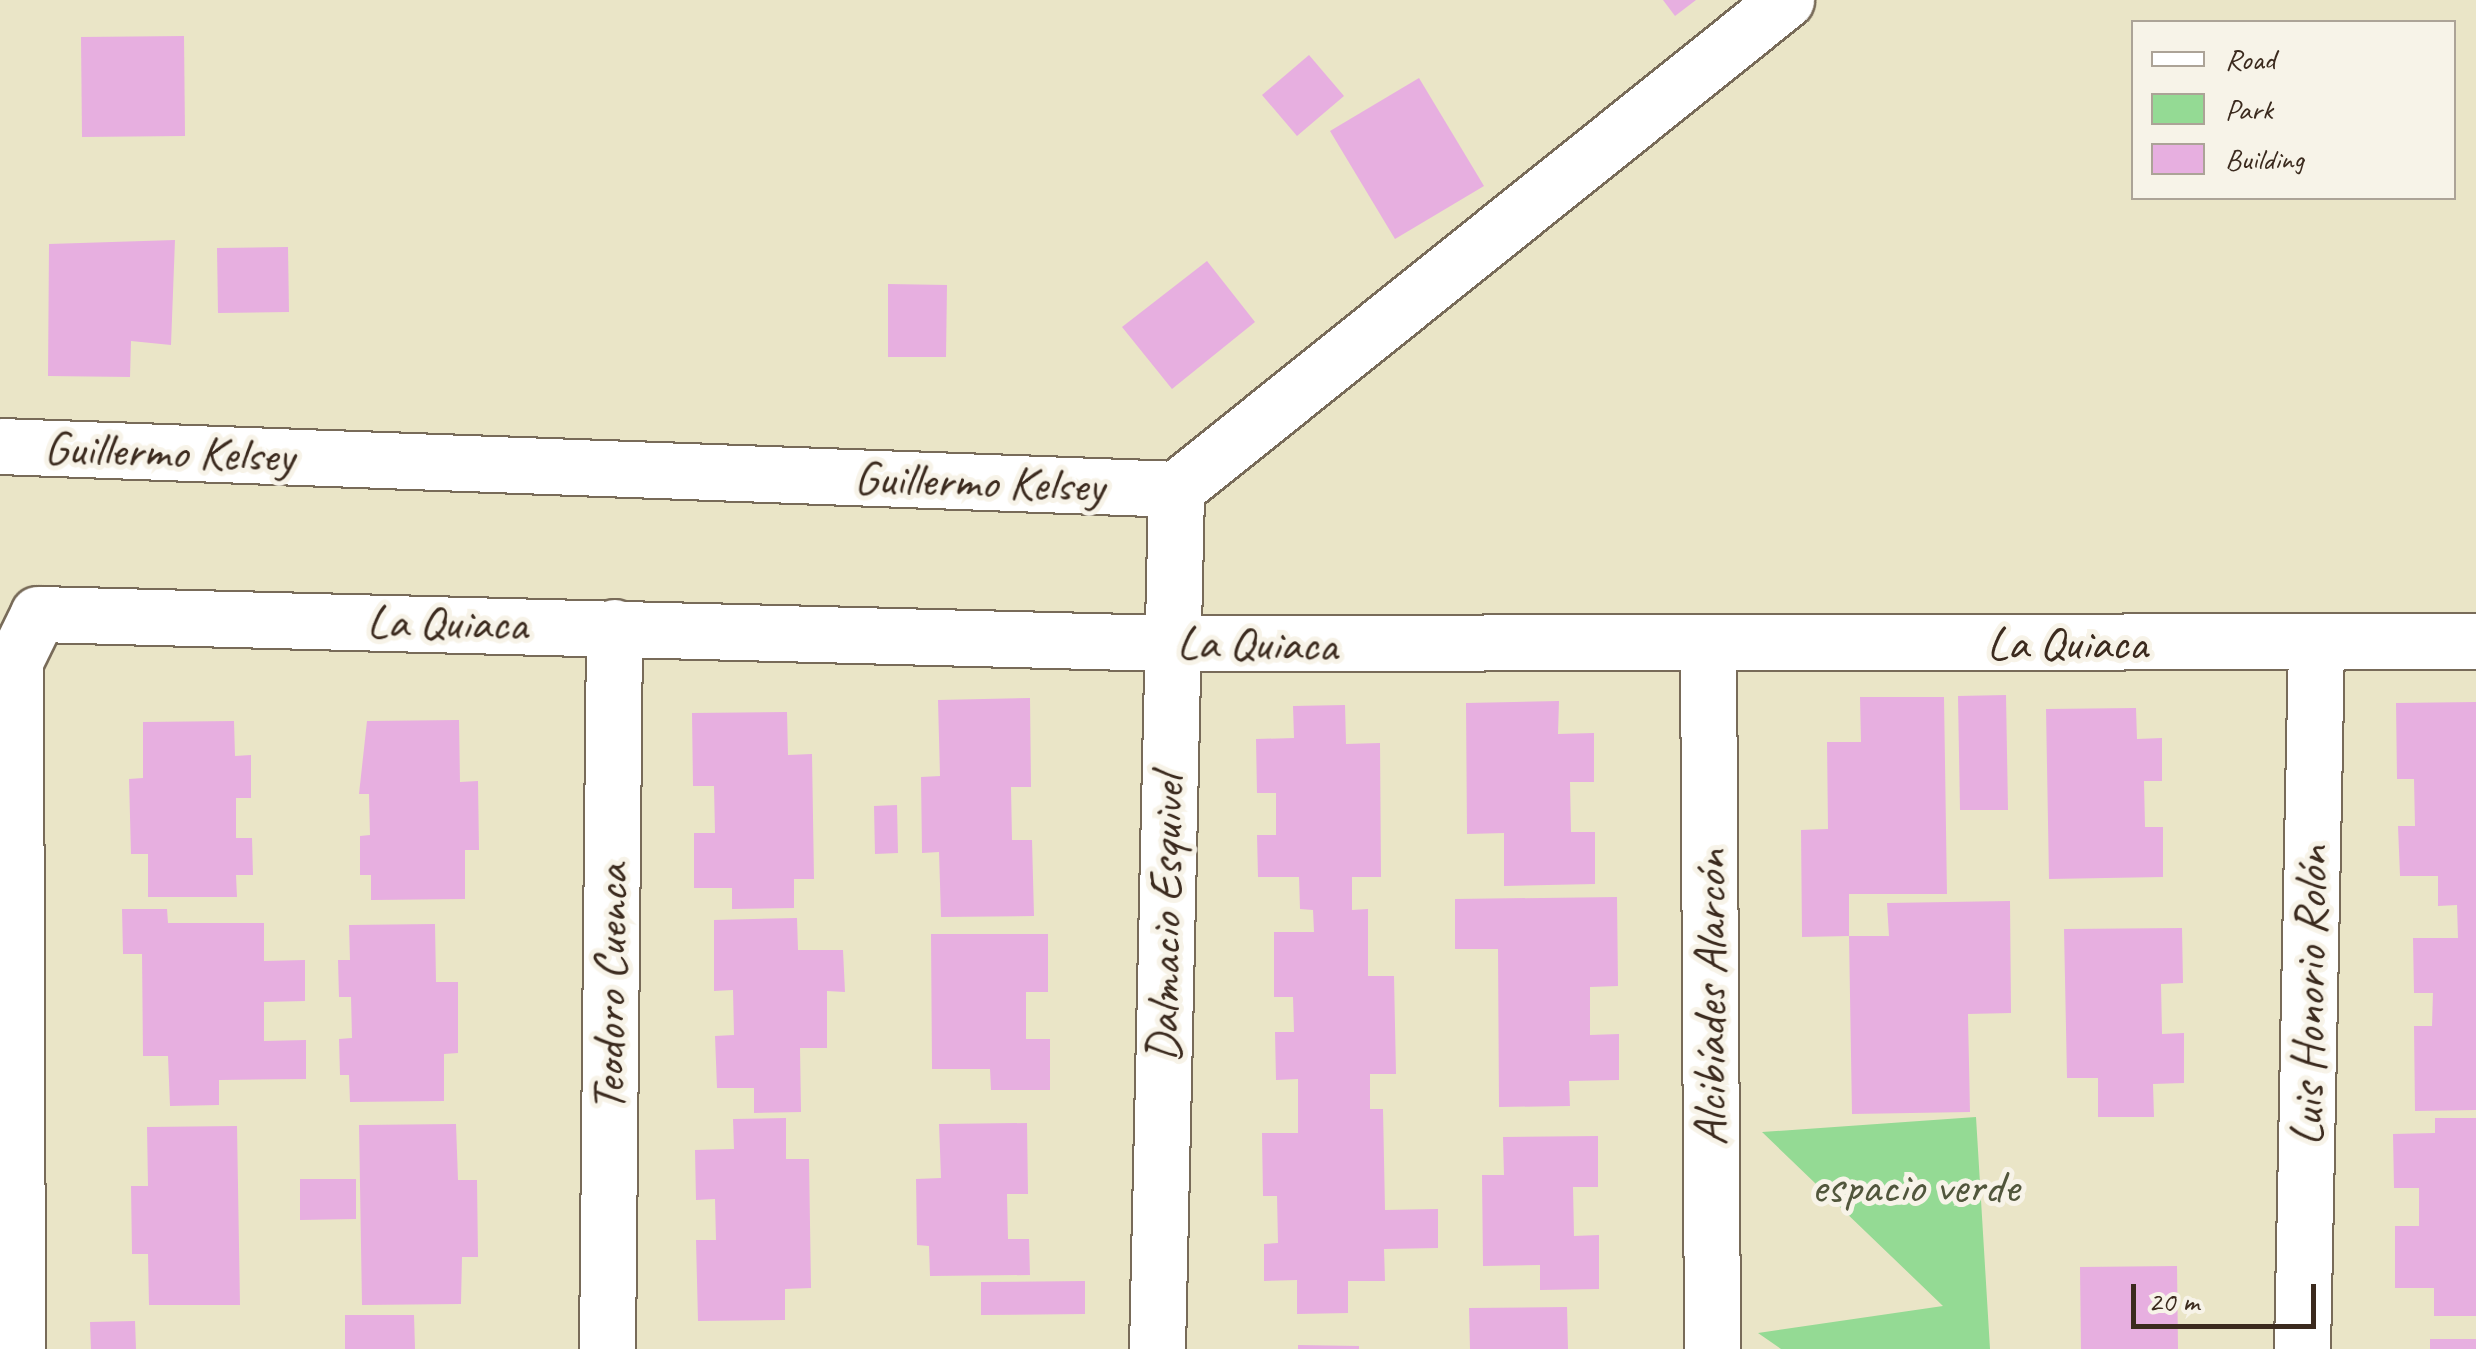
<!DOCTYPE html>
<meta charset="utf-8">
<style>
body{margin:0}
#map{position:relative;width:2476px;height:1349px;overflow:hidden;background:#eae5c7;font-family:Caveat,sans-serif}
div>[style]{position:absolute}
.green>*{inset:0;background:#94da94}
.building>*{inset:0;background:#e7afe0}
.roads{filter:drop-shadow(2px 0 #786b59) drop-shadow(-2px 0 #786b59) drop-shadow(0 2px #786b59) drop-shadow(0 -2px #786b59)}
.minor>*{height:55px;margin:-27.5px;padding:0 27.5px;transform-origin:27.5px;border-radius:27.5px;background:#fff}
span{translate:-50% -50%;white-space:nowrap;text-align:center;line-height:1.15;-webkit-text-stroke:10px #f7f3e8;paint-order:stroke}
.street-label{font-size:48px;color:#3b2a1e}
.park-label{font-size:48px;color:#51563c}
.legend{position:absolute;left:2131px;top:20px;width:325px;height:180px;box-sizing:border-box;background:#f7f3e8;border:2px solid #aca397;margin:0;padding:12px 18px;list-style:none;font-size:30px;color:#3b2a1e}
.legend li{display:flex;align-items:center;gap:20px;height:50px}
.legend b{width:50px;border:2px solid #aca397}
.scale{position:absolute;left:2131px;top:1284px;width:185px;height:45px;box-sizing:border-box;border:5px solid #3b2a1e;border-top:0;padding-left:12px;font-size:30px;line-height:35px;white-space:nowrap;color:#3b2a1e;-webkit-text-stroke:8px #f7f3e8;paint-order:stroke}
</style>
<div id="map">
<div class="green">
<div style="clip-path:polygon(1976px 1117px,1990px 1349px,1781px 1349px,1758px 1333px,1943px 1306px,1762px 1132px)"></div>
</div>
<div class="building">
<div style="clip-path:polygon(1663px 0,1696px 0,1675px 16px)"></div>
<div style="clip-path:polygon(184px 36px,185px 136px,82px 137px,81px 37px)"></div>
<div style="clip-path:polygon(1309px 55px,1344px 96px,1297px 136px,1262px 95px)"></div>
<div style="clip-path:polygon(1419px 78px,1484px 186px,1395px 239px,1330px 131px)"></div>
<div style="clip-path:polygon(175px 240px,171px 345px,131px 341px,130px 377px,48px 376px,49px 244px)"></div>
<div style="clip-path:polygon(288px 247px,289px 312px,218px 313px,217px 248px)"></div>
<div style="clip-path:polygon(1207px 261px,1255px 322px,1172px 389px,1122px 327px)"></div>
<div style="clip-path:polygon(888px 284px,947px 285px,946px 357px,888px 357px)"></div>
<div style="clip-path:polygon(2006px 695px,2008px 810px,1960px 810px,1958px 696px)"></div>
<div style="clip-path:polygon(1860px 697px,1944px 697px,1947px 894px,1849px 894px,1849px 936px,1802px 937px,1801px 830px,1828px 829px,1827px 742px,1861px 742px)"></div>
<div style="clip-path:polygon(1030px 698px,1031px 787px,1011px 787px,1012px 840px,1032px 840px,1034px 916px,941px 917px,939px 852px,922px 853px,921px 777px,940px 776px,938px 700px)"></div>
<div style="clip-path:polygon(1559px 701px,1558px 734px,1594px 733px,1594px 782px,1570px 782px,1571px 832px,1595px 832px,1595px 884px,1504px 886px,1504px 833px,1467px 834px,1466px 703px)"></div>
<div style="clip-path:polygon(2476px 702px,2476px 1110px,2415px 1111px,2414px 1026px,2432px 1026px,2433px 993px,2414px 993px,2413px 938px,2458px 938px,2457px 905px,2438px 906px,2438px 876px,2400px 876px,2398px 826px,2415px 826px,2414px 779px,2397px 779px,2396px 703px)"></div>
<div style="clip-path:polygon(1345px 705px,1346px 744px,1380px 743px,1381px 877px,1352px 877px,1352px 910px,1368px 909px,1368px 976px,1394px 976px,1396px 1074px,1370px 1074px,1370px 1109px,1383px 1109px,1385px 1210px,1438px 1209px,1438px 1248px,1384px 1249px,1385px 1281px,1348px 1281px,1348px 1313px,1297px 1314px,1297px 1280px,1264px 1281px,1264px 1244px,1278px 1243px,1277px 1196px,1263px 1196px,1262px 1133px,1298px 1133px,1298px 1079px,1276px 1080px,1275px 1032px,1294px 1032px,1293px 997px,1274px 997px,1274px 932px,1314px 932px,1313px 910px,1300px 909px,1299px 877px,1258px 877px,1257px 835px,1276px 835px,1276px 793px,1257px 793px,1256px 739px,1294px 738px,1293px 706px)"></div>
<div style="clip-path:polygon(2136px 708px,2137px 739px,2162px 738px,2162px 781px,2144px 781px,2145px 827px,2163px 827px,2163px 877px,2049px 879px,2046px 709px)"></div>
<div style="clip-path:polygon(787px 712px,788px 755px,812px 754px,814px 879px,794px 879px,794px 908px,732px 909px,732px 888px,694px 888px,694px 833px,715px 833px,714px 786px,693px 786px,692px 713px)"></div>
<div style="clip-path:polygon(459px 720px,460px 782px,478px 781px,479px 850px,465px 850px,465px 899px,371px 900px,371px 875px,360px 875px,360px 836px,370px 835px,369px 794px,359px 794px,367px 721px)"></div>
<div style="clip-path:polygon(234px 721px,235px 756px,251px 755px,251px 798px,236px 798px,236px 838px,252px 838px,253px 875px,236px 875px,237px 897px,148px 897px,148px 854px,131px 854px,129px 779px,143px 778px,143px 722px)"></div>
<div style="clip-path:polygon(897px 805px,898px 853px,875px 854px,874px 806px)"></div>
<div style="clip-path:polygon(1617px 897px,1618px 986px,1590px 987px,1590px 1035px,1619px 1034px,1619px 1080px,1569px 1081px,1570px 1106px,1499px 1107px,1498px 949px,1455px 949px,1455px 899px)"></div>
<div style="clip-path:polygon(2010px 901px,2011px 1013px,1968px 1014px,1970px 1112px,1852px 1114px,1849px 936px,1889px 936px,1887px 903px)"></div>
<div style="clip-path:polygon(122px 909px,167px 909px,168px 923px,264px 923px,264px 961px,305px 960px,305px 1001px,264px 1002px,264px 1041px,306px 1040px,306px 1079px,219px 1080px,219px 1105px,170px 1106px,168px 1056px,143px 1056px,142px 954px,123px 954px)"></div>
<div style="clip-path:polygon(797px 918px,798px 950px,843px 950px,845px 992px,827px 991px,827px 1048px,800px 1048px,801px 1112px,754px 1113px,754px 1088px,717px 1088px,715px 1036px,734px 1035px,733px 990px,714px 991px,714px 920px)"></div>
<div style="clip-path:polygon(435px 924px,436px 982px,458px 982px,458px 1053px,444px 1054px,444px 1101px,350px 1102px,349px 1075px,340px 1075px,339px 1039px,352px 1038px,351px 997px,339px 997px,338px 960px,350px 960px,349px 925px)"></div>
<div style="clip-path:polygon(2182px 928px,2183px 983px,2161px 984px,2162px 1034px,2184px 1033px,2184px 1083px,2153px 1084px,2154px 1117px,2098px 1117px,2098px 1078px,2067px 1078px,2064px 929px)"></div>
<div style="clip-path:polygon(931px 934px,1048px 934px,1048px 992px,1026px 992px,1026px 1039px,1050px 1039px,1050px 1090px,991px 1090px,990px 1069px,932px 1069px)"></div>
<div style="clip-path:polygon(786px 1118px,786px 1159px,809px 1159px,811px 1288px,785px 1289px,785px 1320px,698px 1321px,696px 1240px,716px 1240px,715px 1199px,696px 1200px,695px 1150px,734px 1149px,733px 1119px)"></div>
<div style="clip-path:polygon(2435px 1118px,2476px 1118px,2476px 1316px,2434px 1316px,2434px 1288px,2395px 1288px,2395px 1226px,2419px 1226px,2419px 1188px,2394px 1188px,2393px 1134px,2435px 1133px)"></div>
<div style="clip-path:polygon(1027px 1123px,1028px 1194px,1007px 1194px,1008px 1239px,1029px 1239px,1030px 1275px,930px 1276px,929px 1246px,917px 1245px,916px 1179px,941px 1178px,939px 1124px)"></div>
<div style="clip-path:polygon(456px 1124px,458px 1180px,477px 1180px,478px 1257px,462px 1257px,461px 1304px,362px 1305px,359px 1125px)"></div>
<div style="clip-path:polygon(237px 1126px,240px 1305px,149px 1305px,148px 1254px,132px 1254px,131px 1186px,148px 1186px,147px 1127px)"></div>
<div style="clip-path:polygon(1598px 1136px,1598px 1187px,1573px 1187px,1574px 1236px,1599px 1235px,1599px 1289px,1540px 1290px,1540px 1265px,1483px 1266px,1482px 1175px,1504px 1175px,1503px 1137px)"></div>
<div style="clip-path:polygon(300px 1179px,356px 1179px,356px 1219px,300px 1220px)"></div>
<div style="clip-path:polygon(2177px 1266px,2178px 1349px,2081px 1349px,2080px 1267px)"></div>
<div style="clip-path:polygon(1085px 1281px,1085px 1314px,981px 1315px,981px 1282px)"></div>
<div style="clip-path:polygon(1567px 1307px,1568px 1349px,1470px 1349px,1469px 1308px)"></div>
<div style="clip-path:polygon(345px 1315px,414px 1315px,415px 1349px,345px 1349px)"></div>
<div style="clip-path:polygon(135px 1321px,136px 1349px,91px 1349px,90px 1322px)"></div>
<div style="clip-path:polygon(2430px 1339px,2476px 1339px,2476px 1349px,2430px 1349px)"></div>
<div style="clip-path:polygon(1298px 1345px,1359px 1346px,1359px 1349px,1298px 1349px)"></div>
</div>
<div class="roads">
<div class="minor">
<div style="left:0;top:446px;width:1177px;rotate:2.09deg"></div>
<div style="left:1176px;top:489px;width:782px;rotate:-38.72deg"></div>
<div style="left:1708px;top:647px;width:702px;rotate:89.67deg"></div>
<div style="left:17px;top:1349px;width:688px;rotate:-90.17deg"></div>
<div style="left:15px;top:661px;width:52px;rotate:-63.9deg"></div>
<div style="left:38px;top:614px;width:1132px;rotate:1.47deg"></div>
<div style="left:1170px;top:643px;width:1306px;rotate:-0.09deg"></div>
<div style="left:607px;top:1349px;width:722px;rotate:-89.44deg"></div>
<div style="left:1157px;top:1349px;width:860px;rotate:-88.73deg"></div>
<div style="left:2302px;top:1349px;width:706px;rotate:-88.86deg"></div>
</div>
</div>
<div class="street-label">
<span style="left:169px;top:452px;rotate:2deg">Guillermo Kelsey</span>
<span style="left:979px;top:482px;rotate:2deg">Guillermo Kelsey</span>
<span style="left:447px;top:623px;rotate:1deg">La Quiaca</span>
<span style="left:1257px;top:644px;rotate:1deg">La Quiaca</span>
<span style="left:2067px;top:644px">La Quiaca</span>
<span style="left:1165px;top:919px;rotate:-89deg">Dalmacio Esquivel</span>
<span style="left:610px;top:988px;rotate:-89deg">Teodoro Cuenca</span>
<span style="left:2309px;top:996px;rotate:-89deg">Luis Honorio Rolón</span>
<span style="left:1710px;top:998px;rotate:-90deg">Alcibíades Alarcón</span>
</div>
<div class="park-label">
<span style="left:1915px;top:1187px">espacio verde</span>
</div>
<ul class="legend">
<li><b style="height:12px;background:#fff"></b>Road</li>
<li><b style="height:28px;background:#94da94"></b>Park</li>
<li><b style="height:28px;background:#e7afe0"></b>Building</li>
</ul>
<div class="scale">20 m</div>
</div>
